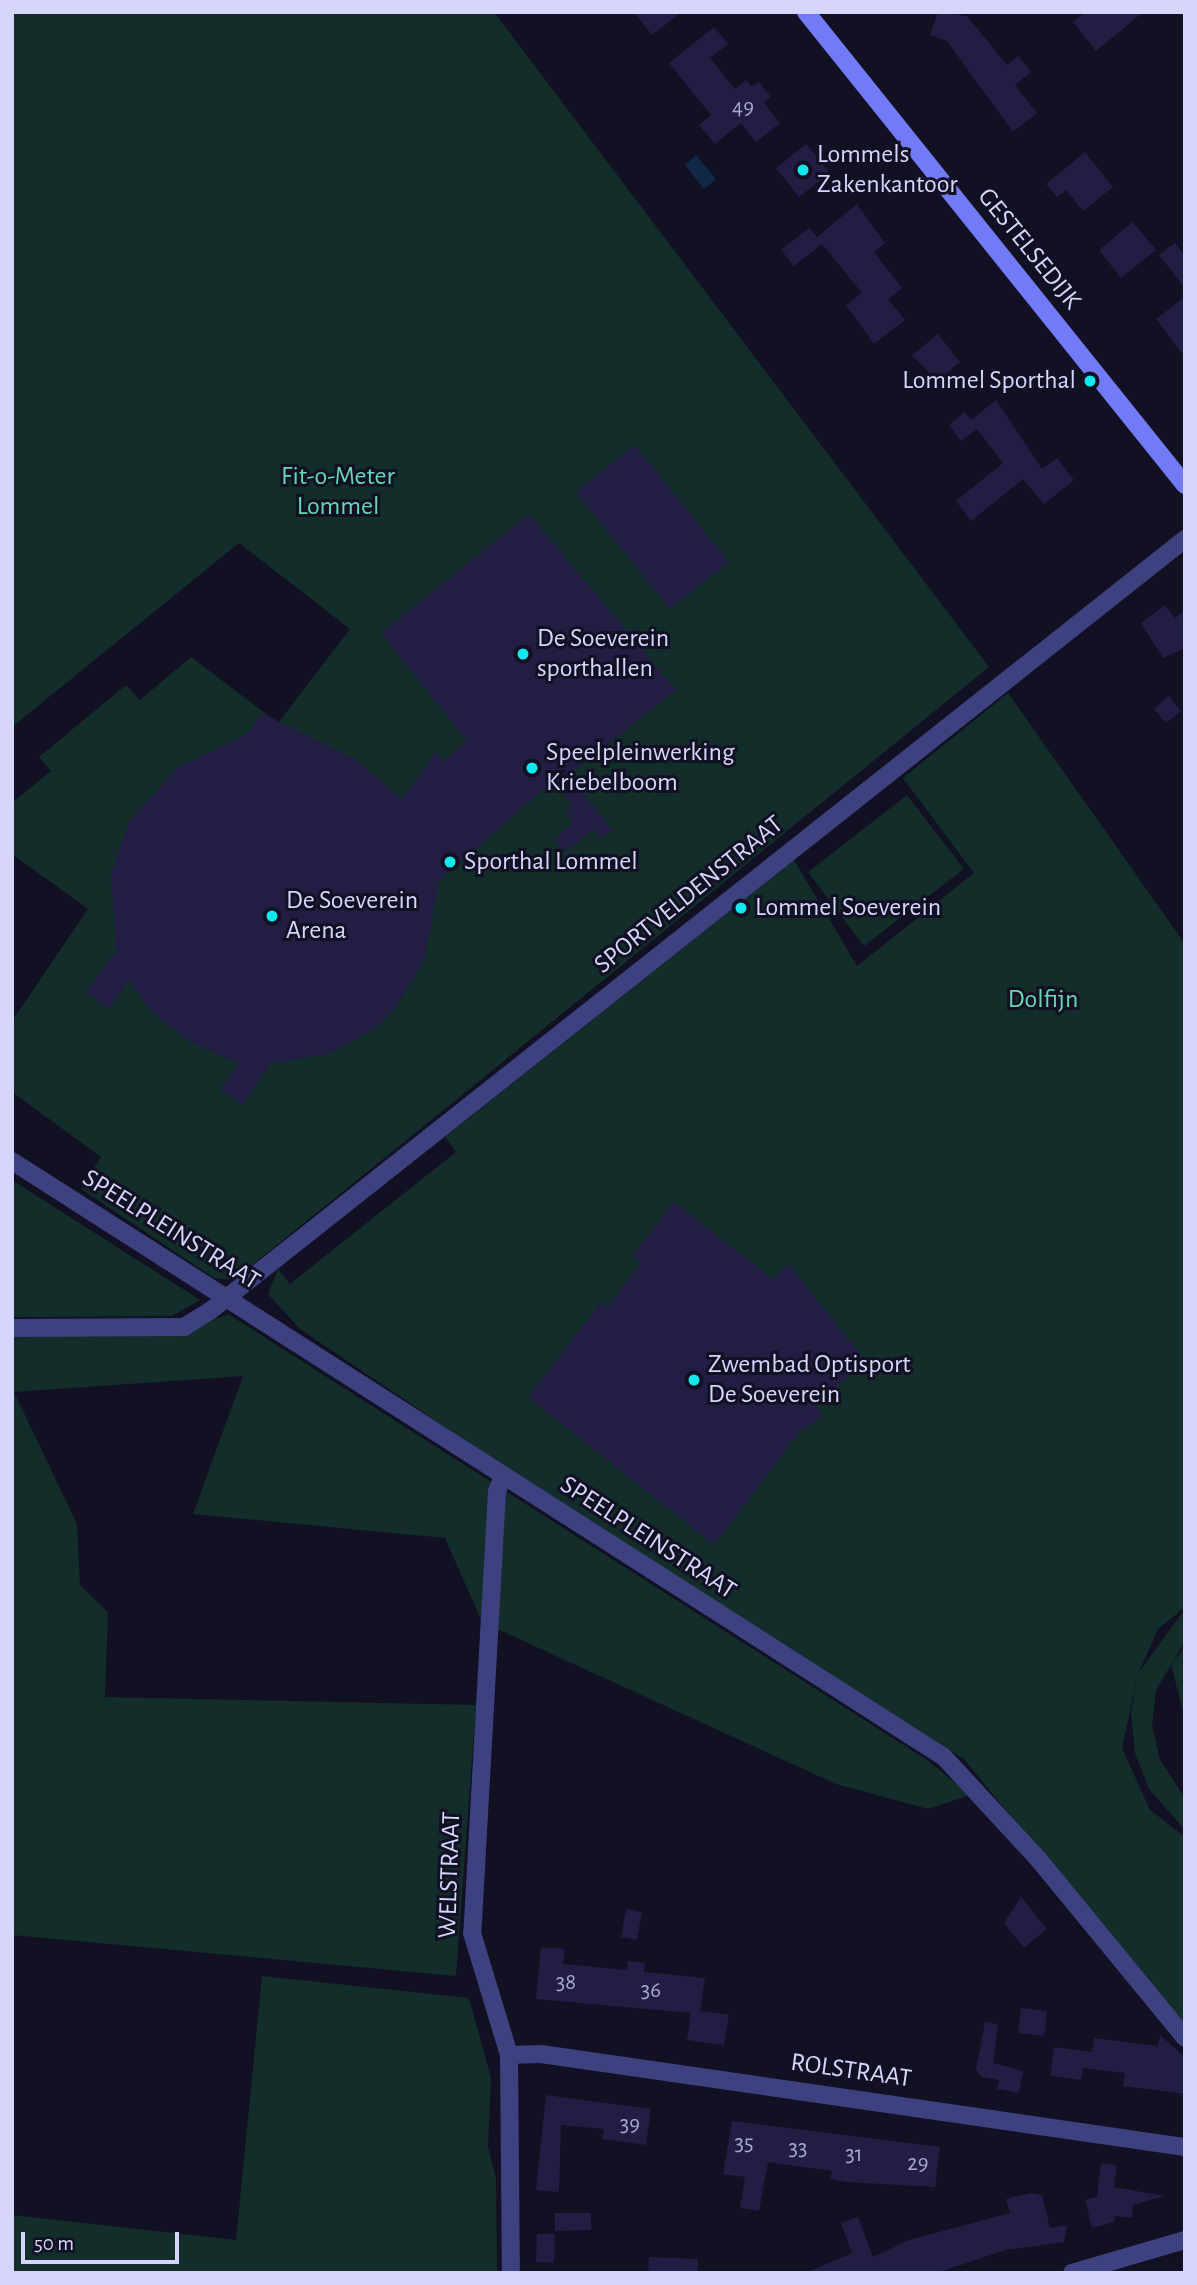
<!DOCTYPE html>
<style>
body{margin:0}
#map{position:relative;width:1197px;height:2285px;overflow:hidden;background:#121023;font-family:"Alegreya Sans",sans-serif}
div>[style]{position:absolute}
.green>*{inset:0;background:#132d2a}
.water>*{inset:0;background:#112946}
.building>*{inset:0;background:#221d43}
.minor>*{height:18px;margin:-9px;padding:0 9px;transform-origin:9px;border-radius:9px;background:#3e417f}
.secondary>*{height:18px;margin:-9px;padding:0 9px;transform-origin:9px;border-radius:9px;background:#737af5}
.dots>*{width:19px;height:19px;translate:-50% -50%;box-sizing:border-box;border:4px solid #121023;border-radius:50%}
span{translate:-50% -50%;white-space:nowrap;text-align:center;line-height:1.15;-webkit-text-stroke:6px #121023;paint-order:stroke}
.number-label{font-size:23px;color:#a9a7ce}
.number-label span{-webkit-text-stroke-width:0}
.poi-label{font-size:26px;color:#d6d5fc}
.left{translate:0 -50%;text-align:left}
.right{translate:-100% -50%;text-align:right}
.street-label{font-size:26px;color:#d6d5fc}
.park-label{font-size:26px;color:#66d7b2}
.frame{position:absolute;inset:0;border:14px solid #d6d5fc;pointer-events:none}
.scale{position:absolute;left:21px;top:2232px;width:158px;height:32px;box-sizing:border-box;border:4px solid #d6d5fc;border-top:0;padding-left:9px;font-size:21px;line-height:24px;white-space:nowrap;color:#d6d5fc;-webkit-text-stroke:5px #121023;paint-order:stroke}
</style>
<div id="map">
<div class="green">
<div style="clip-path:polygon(12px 12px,494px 12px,989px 667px,234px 1280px,214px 1278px,81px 1189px,101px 1157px,12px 1092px,12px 1021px,88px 909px,12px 854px,12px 803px,51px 771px,39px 757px,126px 685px,140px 700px,191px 657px,278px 723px,350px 629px,239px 543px,12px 727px)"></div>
<div style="clip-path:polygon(1008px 693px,1185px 944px,1185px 1607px,1158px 1629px,1139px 1672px,1185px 1609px,1185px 1641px,1156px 1690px,1152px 1726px,1160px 1760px,1185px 1798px,1185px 1830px,1149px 1789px,1135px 1753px,1131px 1713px,1138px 1674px,1122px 1748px,1150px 1810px,1185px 1837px,1185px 2030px,964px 1759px,516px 1475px,300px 1329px,268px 1294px,278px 1269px,290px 1284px,456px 1152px,445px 1137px,794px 860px,857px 966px,974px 873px,903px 778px)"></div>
<div style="clip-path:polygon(907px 795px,964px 869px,864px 946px,808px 872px)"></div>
<div style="clip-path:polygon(12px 1180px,200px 1300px,172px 1316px,12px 1317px)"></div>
<div style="clip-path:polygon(228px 1314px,927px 1760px,970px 1795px,928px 1809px,836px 1784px,482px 1622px,445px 1538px,193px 1514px,243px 1376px,14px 1392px,77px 1524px,80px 1585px,108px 1612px,105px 1697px,476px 1705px,456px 1976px,12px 1935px,12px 1335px,174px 1336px)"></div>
<div style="clip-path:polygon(1185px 1647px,1185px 1720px,1171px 1664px)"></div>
<div style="clip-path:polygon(262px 1976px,469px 1998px,491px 2078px,488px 2147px,496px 2179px,497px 2273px,12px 2273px,12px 2215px,236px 2240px)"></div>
</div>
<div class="water">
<div style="clip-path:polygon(696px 155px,716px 179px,704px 189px,685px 165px)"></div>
</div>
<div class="building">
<div style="clip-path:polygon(634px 12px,682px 12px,652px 35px)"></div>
<div style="clip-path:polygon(938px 12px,967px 16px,1007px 65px,1018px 56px,1031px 72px,1015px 85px,1037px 113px,1013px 132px,947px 41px,930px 35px)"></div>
<div style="clip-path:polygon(1085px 12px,1143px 12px,1096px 51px,1073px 22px)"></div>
<div style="clip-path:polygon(714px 27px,728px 44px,710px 58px,735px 89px,746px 80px,752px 87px,759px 82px,771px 97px,764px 103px,780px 123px,756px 142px,741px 123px,715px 144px,699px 125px,711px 115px,669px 63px)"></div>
<div style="clip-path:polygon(806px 144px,830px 173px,799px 197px,776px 168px)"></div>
<div style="clip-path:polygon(1085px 152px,1113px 187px,1083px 211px,1066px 190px,1057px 197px,1046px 184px)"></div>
<div style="clip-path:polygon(857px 204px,885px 243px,874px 252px,902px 288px,888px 299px,905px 320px,874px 344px,846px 305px,862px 293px,822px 244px,794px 266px,781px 250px,809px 228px,817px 237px)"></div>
<div style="clip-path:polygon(1133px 222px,1156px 250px,1121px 278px,1099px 250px)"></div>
<div style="clip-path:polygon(1175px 243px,1185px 256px,1185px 288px,1159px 255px)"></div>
<div style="clip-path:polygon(1185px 297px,1185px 357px,1156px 319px)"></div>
<div style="clip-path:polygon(938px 334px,960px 362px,937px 381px,912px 355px)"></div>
<div style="clip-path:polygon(996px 400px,1042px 469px,1057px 458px,1074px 480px,1044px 504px,1023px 479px,971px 521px,956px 501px,1003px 463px,977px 429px,961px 441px,949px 425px,965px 412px,971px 420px)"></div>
<div style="clip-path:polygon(635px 445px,729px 562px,670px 609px,576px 492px)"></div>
<div style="clip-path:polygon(529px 514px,676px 690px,569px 775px,612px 830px,600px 839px,593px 830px,564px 852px,554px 839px,573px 823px,565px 812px,573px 806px,553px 781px,439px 881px,424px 961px,396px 1007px,374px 1029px,328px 1054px,270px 1064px,242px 1105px,220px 1089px,239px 1064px,187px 1040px,151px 1011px,129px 981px,108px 1009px,86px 992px,116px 951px,111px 873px,129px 822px,178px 767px,246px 735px,262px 713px,356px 760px,402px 799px,436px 752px,444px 761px,467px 741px,381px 633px)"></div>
<div style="clip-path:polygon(1165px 605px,1175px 618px,1185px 611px,1185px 648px,1163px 658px,1141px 623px)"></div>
<div style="clip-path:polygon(1169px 696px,1181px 711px,1166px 723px,1154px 709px)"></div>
<div style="clip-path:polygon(674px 1202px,773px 1279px,788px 1264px,867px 1362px,814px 1405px,823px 1415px,798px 1434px,714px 1545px,528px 1397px,601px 1302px,608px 1307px,641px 1263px,632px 1256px)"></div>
<div style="clip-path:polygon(1021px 1897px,1047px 1929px,1024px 1948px,1004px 1923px)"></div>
<div style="clip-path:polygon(626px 1909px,642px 1912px,637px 1940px,621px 1937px)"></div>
<div style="clip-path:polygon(541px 1947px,565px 1949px,563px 1964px,627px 1970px,628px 1961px,645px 1963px,644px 1972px,705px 1978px,700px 2011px,729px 2015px,724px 2045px,687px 2040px,691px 2013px,536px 1999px)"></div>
<div style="clip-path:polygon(1021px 2008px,1047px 2011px,1044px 2036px,1018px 2033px)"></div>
<div style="clip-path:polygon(985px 2022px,998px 2024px,993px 2063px,1023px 2071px,1019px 2093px,997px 2089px,1000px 2073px,999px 2080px,981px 2077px,976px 2069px)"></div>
<div style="clip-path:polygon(1160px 2035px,1185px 2057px,1185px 2094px,1123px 2086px,1125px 2073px,1083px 2068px,1081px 2080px,1050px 2076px,1054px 2047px,1092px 2052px,1094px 2038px,1158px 2046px)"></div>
<div style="clip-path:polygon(546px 2095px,651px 2109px,646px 2145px,602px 2139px,604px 2129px,561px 2125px,559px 2192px,536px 2190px)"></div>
<div style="clip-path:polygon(732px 2121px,940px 2147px,935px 2187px,847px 2182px,830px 2179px,832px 2171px,768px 2162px,759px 2211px,740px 2208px,745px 2177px,723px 2174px)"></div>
<div style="clip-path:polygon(1101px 2163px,1117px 2165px,1114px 2187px,1164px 2196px,1133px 2205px,1132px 2218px,1115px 2216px,1114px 2222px,1092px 2228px,1085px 2200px,1097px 2197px)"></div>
<div style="clip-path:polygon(1030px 2193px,1042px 2195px,1050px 2228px,1067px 2225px,1064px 2242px,1005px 2250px,937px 2273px,805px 2273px,852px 2253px,841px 2223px,858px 2217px,873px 2257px,909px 2240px,1010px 2213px,1006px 2199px)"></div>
<div style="clip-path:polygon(555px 2213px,591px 2213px,591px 2230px,555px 2231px)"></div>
<div style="clip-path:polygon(537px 2234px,555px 2234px,554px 2263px,536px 2262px)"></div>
<div style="clip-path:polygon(649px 2257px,698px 2259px,698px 2273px,648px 2273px)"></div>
</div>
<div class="minor">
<div style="left:12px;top:1161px;width:1106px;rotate:32.6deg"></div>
<div style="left:944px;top:1757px;width:140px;rotate:47.3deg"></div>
<div style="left:1039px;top:1860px;width:230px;rotate:50.6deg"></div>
<div style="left:12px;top:1328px;width:172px;rotate:-0.3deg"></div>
<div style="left:184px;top:1327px;width:31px;rotate:-32deg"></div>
<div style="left:210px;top:1311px;width:1244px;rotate:-38.37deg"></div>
<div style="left:503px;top:1476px;width:17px;rotate:111deg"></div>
<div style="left:497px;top:1492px;width:442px;rotate:93.2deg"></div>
<div style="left:472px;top:1933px;width:127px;rotate:73.1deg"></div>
<div style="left:509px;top:2055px;width:218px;rotate:89.5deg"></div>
<div style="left:509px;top:2055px;width:32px;rotate:-2deg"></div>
<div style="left:541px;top:2054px;width:651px;rotate:8.22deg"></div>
<div style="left:1072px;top:2273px;width:118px;rotate:-16.3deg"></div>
</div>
<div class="secondary">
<div style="left:806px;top:12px;width:606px;rotate:51.3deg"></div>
</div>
<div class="dots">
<div style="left:803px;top:170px;background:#10e8ed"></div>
<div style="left:1090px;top:381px;background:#10e8ed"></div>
<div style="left:523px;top:654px;background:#10e8ed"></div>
<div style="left:532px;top:768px;background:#10e8ed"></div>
<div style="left:450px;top:862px;background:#10e8ed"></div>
<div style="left:741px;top:908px;background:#10e8ed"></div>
<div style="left:272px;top:916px;background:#10e8ed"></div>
<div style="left:694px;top:1380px;background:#10e8ed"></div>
</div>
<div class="number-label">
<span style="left:743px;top:108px">49</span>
<span style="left:566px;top:1983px">38</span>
<span style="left:651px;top:1991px">36</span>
<span style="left:630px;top:2125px">39</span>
<span style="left:744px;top:2144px">35</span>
<span style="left:798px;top:2149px">33</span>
<span style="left:854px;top:2155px">31</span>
<span style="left:918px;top:2164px">29</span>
</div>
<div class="poi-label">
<span class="left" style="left:817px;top:170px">Lommels<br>Zakenkantoor</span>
<span class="right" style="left:1076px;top:381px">Lommel Sporthal</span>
<span class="left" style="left:537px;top:654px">De Soeverein<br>sporthallen</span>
<span class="left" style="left:546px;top:768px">Speelpleinwerking<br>Kriebelboom</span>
<span class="left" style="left:464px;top:862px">Sporthal Lommel</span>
<span class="left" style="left:286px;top:916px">De Soeverein<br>Arena</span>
<span class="left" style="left:755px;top:908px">Lommel Soeverein</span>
<span class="left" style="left:708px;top:1380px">Zwembad Optisport<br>De Soeverein</span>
</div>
<div class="street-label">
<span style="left:1029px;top:249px;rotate:51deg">GESTELSEDIJK</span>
<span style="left:689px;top:895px;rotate:-39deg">SPORTVELDENSTRAAT</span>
<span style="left:171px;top:1230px;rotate:32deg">SPEELPLEINSTRAAT</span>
<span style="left:648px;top:1538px;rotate:33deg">SPEELPLEINSTRAAT</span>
<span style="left:450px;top:1875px;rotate:-88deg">WELSTRAAT</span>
<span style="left:851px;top:2071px;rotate:8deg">ROLSTRAAT</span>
</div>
<div class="park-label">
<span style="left:338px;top:492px">Fit-o-Meter<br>Lommel</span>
<span style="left:1043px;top:1000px">Dolfijn</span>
</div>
<div class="frame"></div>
<div class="scale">50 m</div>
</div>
